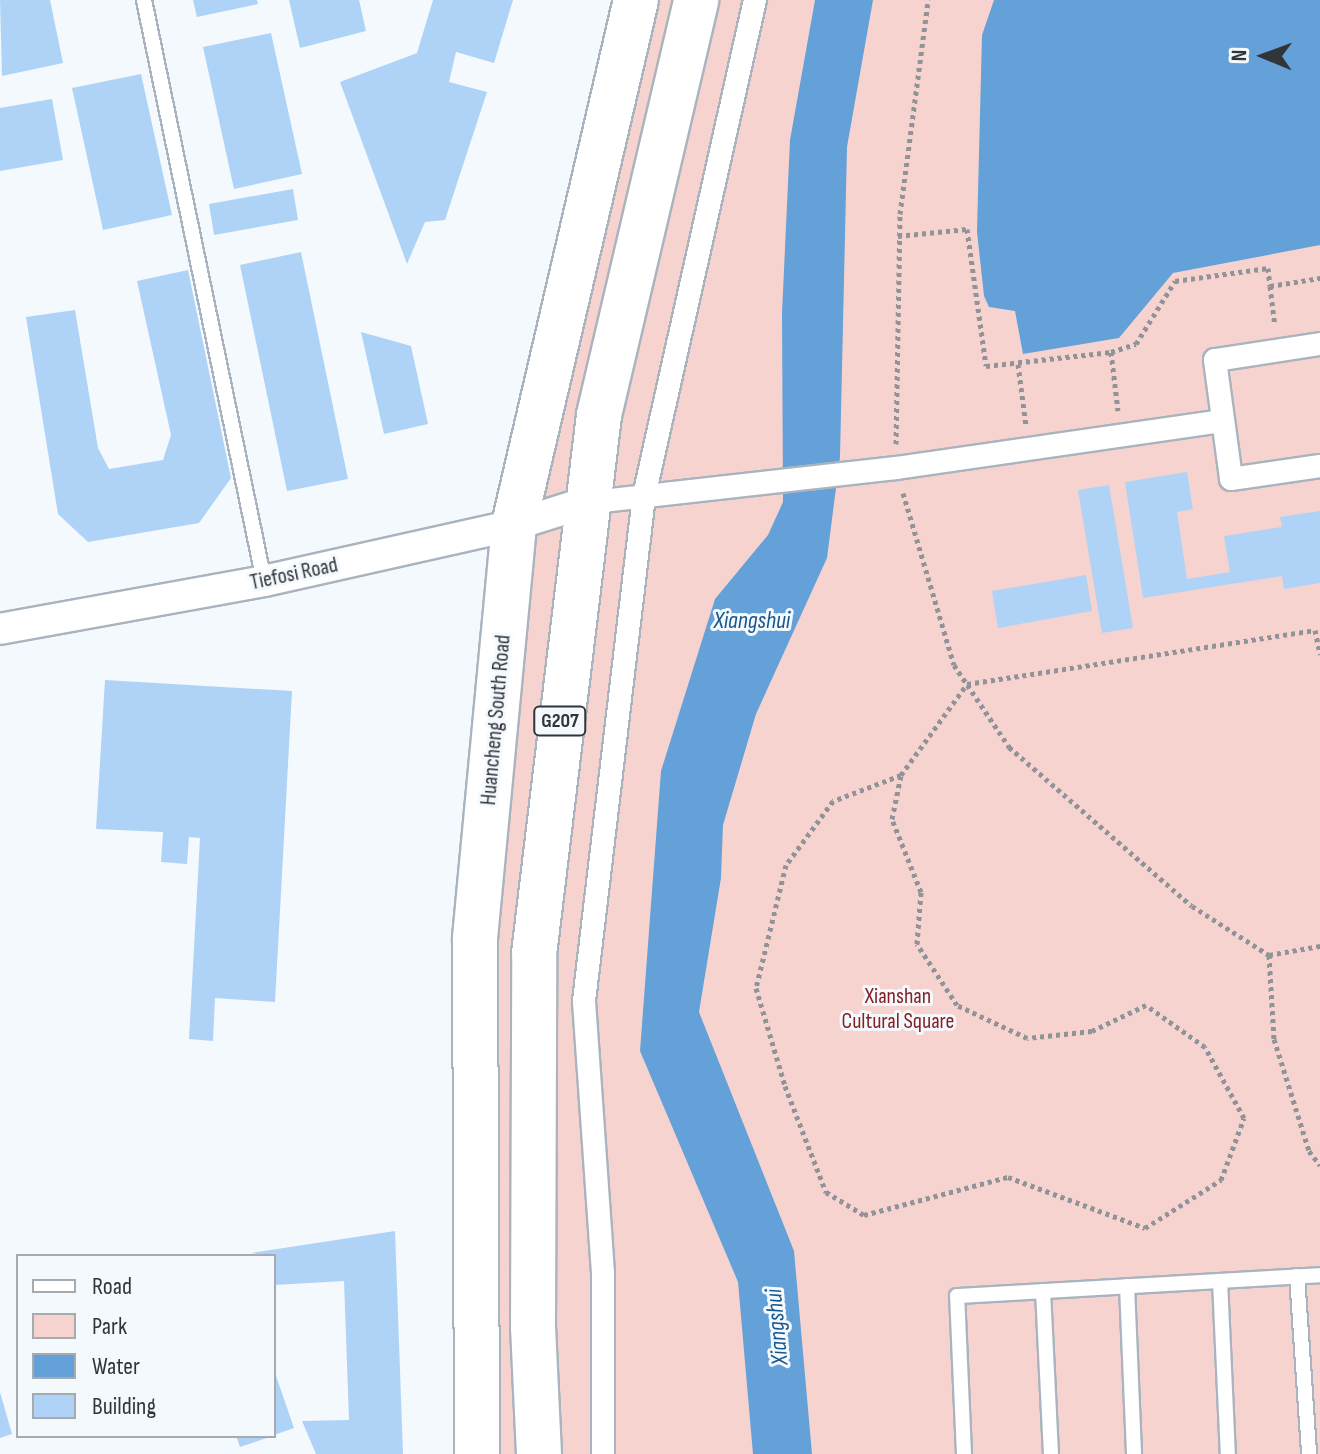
<!DOCTYPE html>
<style>
body{margin:0}
#map{position:relative;width:1320px;height:1454px;overflow:hidden;background:#f4f9fd;font-family:"Sofia Sans Condensed",sans-serif}
div>[style]{position:absolute}
.green>*{inset:0;background:#f7d3cf}
.water>*{inset:0;background:#64a1d9}
.building>*{inset:0;background:#afd3f6}
.path>*{height:5px;margin-top:-2.5px;transform-origin:0;background:repeating-linear-gradient(90deg,#909498 0 4px,transparent 0 8px)}
.roads{filter:drop-shadow(2px 0 #aab4be) drop-shadow(-2px 0 #aab4be) drop-shadow(0 2px #aab4be) drop-shadow(0 -2px #aab4be)}
.service>*{height:14px;margin:-7px;padding:0 7px;transform-origin:7px;border-radius:7px;background:#fff}
.pedestrian>*{height:22px;margin:-11px;padding:0 11px;transform-origin:11px;border-radius:11px;background:#fff}
.minor>*{height:30px;margin:-15px;padding:0 15px;transform-origin:15px;border-radius:15px;background:#fff}
.trunk>*{height:44px;margin:-22px;padding:0 22px;transform-origin:22px;border-radius:22px;background:#fff}
span{translate:-50% -50%;white-space:nowrap;text-align:center;line-height:1.15;-webkit-text-stroke:6px #f4f9fd;paint-order:stroke}
.shield-label span{padding:2px 6px;background:#f4f9fd;border:2px solid;border-radius:6px;-webkit-text-stroke-width:0}
.shield-label{font-size:20px;color:#313539;font-weight:700}
.street-label{font-size:22px;color:#313539}
.park-label{font-size:22px;color:#852123}
.water-label{font-size:24px;color:#15578c;font-style:italic}
.legend{position:absolute;left:16px;top:1254px;width:260px;height:184px;box-sizing:border-box;background:#f4f9fd;border:2px solid #a6abaf;margin:0;padding:10px 14px;list-style:none;font-size:24px;color:#313539}
.legend li{display:flex;align-items:center;gap:16px;height:40px}
.legend b{width:40px;border:2px solid #a6abaf}
.north{position:absolute;left:1224px;top:16px;width:80px;height:80px;-webkit-text-stroke:6px #f4f9fd;paint-order:stroke;rotate:271deg;font-size:22px;font-weight:700;line-height:32px;text-align:center;color:#313539}
.north::after{content:'';display:block;margin:auto;width:28px;height:36px;background:#313539;clip-path:polygon(50% 0,100% 100%,50% 72%,0 100%)}
</style>
<div id="map">
<div class="green">
<div style="clip-path:polygon(636px 0,1320px 0,1320px 1454px,477px 1454px,475px 1331px,514px 525px)"></div>
</div>
<div class="water">
<div style="clip-path:polygon(815px 0,873px 0,847px 147px,840px 457px,827px 558px,756px 714px,723px 825px,721px 878px,699px 1012px,794px 1251px,812px 1454px,753px 1454px,738px 1282px,640px 1051px,661px 771px,715px 599px,768px 535px,783px 502px,782px 313px,790px 140px)"></div>
<div style="clip-path:polygon(994px 0,1320px 0,1320px 245px,1173px 273px,1119px 338px,1023px 354px,1015px 311px,989px 307px,984px 296px,977px 232px,982px 35px)"></div>
</div>
<div class="building">
<div style="clip-path:polygon(0 0,50px 0,63px 63px,2px 76px)"></div>
<div style="clip-path:polygon(193px 0,257px 0,258px 4px,197px 17px)"></div>
<div style="clip-path:polygon(289px 0,359px 0,366px 31px,300px 48px)"></div>
<div style="clip-path:polygon(433px 0,513px 0,494px 63px,456px 52px,449px 82px,487px 92px,445px 220px,425px 222px,407px 264px,340px 82px,417px 53px)"></div>
<div style="clip-path:polygon(271px 33px,302px 174px,234px 189px,203px 47px)"></div>
<div style="clip-path:polygon(141px 74px,172px 215px,103px 230px,72px 88px)"></div>
<div style="clip-path:polygon(52px 99px,63px 160px,0 171px,0 108px)"></div>
<div style="clip-path:polygon(293px 189px,298px 220px,214px 235px,209px 204px)"></div>
<div style="clip-path:polygon(301px 252px,348px 479px,287px 491px,240px 265px)"></div>
<div style="clip-path:polygon(188px 270px,231px 478px,199px 523px,88px 542px,58px 514px,26px 317px,75px 310px,98px 448px,109px 469px,163px 460px,171px 435px,137px 281px)"></div>
<div style="clip-path:polygon(361px 332px,411px 346px,428px 424px,384px 434px)"></div>
<div style="clip-path:polygon(1187px 472px,1193px 509px,1177px 512px,1187px 579px,1230px 572px,1224px 536px,1282px 527px,1280px 517px,1320px 511px,1320px 583px,1284px 589px,1282px 576px,1143px 598px,1125px 482px)"></div>
<div style="clip-path:polygon(1109px 485px,1133px 628px,1102px 633px,1078px 490px)"></div>
<div style="clip-path:polygon(1086px 575px,1092px 611px,998px 628px,992px 591px)"></div>
<div style="clip-path:polygon(105px 680px,292px 691px,275px 1002px,215px 998px,213px 1041px,189px 1039px,200px 838px,189px 837px,187px 864px,161px 862px,163px 832px,96px 829px)"></div>
<div style="clip-path:polygon(395px 1231px,403px 1454px,316px 1454px,302px 1421px,349px 1420px,344px 1281px,274px 1285px,274px 1256px,251px 1253px)"></div>
<div style="clip-path:polygon(274px 1370px,294px 1428px,274px 1435px)"></div>
<div style="clip-path:polygon(0 1392px,12px 1434px,0 1438px)"></div>
<div style="clip-path:polygon(236px 1436px,270px 1436px,270px 1437px,240px 1447px)"></div>
</div>
<div class="path">
<div style="left:898px;top:236px;width:69px;rotate:-5.8deg"></div>
<div style="left:967px;top:229px;width:138px;rotate:82.1deg"></div>
<div style="left:986px;top:366px;width:126px;rotate:-6.4deg"></div>
<div style="left:1111px;top:352px;width:26px;rotate:-18deg"></div>
<div style="left:1136px;top:344px;width:74px;rotate:-58.2deg"></div>
<div style="left:1175px;top:281px;width:94px;rotate:-8deg"></div>
<div style="left:1268px;top:268px;width:18px;rotate:84deg"></div>
<div style="left:1270px;top:286px;width:51px;rotate:-9.1deg"></div>
<div style="left:1270px;top:286px;width:38px;rotate:83deg"></div>
<div style="left:1111px;top:352px;width:59px;rotate:83.2deg"></div>
<div style="left:1018px;top:364px;width:63px;rotate:82.6deg"></div>
<div style="left:896px;top:444px;width:230px;rotate:-89deg"></div>
<div style="left:900px;top:214px;width:216px;rotate:-82.5deg"></div>
<div style="left:903px;top:493px;width:179px;rotate:73.5deg"></div>
<div style="left:954px;top:665px;width:99px;rotate:56.1deg"></div>
<div style="left:1009px;top:747px;width:242px;rotate:41deg"></div>
<div style="left:1192px;top:906px;width:91px;rotate:32.5deg"></div>
<div style="left:1269px;top:955px;width:84px;rotate:86.6deg"></div>
<div style="left:1274px;top:1039px;width:117px;rotate:72.6deg"></div>
<div style="left:1309px;top:1151px;width:18px;rotate:52deg"></div>
<div style="left:901px;top:775px;width:73px;rotate:159.1deg"></div>
<div style="left:833px;top:801px;width:79px;rotate:126.3deg"></div>
<div style="left:786px;top:865px;width:127px;rotate:103.7deg"></div>
<div style="left:756px;top:988px;width:102px;rotate:73.5deg"></div>
<div style="left:785px;top:1086px;width:114px;rotate:68.9deg"></div>
<div style="left:826px;top:1192px;width:44px;rotate:31.2deg"></div>
<div style="left:864px;top:1215px;width:149px;rotate:-14.8deg"></div>
<div style="left:1008px;top:1177px;width:146px;rotate:20.4deg"></div>
<div style="left:1145px;top:1228px;width:90px;rotate:-32.3deg"></div>
<div style="left:1221px;top:1180px;width:66px;rotate:-69.6deg"></div>
<div style="left:1244px;top:1118px;width:81px;rotate:-118.8deg"></div>
<div style="left:1205px;top:1047px;width:72px;rotate:-144.6deg"></div>
<div style="left:1146px;top:1005px;width:60px;rotate:154.3deg"></div>
<div style="left:1092px;top:1031px;width:65px;rotate:173.9deg"></div>
<div style="left:1027px;top:1038px;width:77px;rotate:-154.8deg"></div>
<div style="left:957px;top:1005px;width:73px;rotate:-123.3deg"></div>
<div style="left:917px;top:944px;width:52px;rotate:-85.6deg"></div>
<div style="left:921px;top:892px;width:79px;rotate:-111.7deg"></div>
<div style="left:892px;top:819px;width:45px;rotate:-78.4deg"></div>
<div style="left:901px;top:775px;width:112px;rotate:-54deg"></div>
<div style="left:967px;top:684px;width:352px;rotate:-8.8deg"></div>
<div style="left:1315px;top:630px;width:25px;rotate:78deg"></div>
<div style="left:1269px;top:955px;width:52px;rotate:-10deg"></div>
</div>
<div class="roads">
<div class="service">
<div style="left:144px;top:0;width:593px;rotate:78.33deg"></div>
<div style="left:1297px;top:1276px;width:178px;rotate:86.1deg"></div>
<div style="left:1220px;top:1281px;width:173px;rotate:87.4deg"></div>
<div style="left:1127px;top:1286px;width:168px;rotate:87.6deg"></div>
<div style="left:1043px;top:1291px;width:163px;rotate:87.2deg"></div>
<div style="left:964px;top:1454px;width:158px;rotate:-92.5deg"></div>
<div style="left:957px;top:1296px;width:364px;rotate:-3.3deg"></div>
</div>
<div class="pedestrian">
<div style="left:1320px;top:344px;width:106px;rotate:171.3deg"></div>
<div style="left:1215px;top:360px;width:120px;rotate:82.3deg"></div>
<div style="left:1231px;top:479px;width:90px;rotate:-8.3deg"></div>
<div style="left:584px;top:503px;width:314px;rotate:-6.4deg"></div>
<div style="left:896px;top:468px;width:328px;rotate:-8.2deg"></div>
<div style="left:603px;top:1454px;width:181px;rotate:-90deg"></div>
<div style="left:603px;top:1273px;width:273px;rotate:-94deg"></div>
<div style="left:584px;top:1001px;width:509px;rotate:-83.22deg"></div>
<div style="left:644px;top:496px;width:508px;rotate:-77.39deg"></div>
</div>
<div class="minor">
<div style="left:0;top:629px;width:268px;rotate:-10.3deg"></div>
<div style="left:264px;top:581px;width:256px;rotate:-12.6deg"></div>
<div style="left:514px;top:525px;width:73px;rotate:-17.4deg"></div>
</div>
<div class="trunk">
<div style="left:477px;top:1454px;width:516px;rotate:-90.22deg"></div>
<div style="left:475px;top:938px;width:415px;rotate:-84.6deg"></div>
<div style="left:514px;top:525px;width:539px;rotate:-76.92deg"></div>
<div style="left:539px;top:1454px;width:126px;rotate:-92.7deg"></div>
<div style="left:533px;top:1328px;width:374px;rotate:-89.8deg"></div>
<div style="left:534px;top:954px;width:543px;rotate:-83.12deg"></div>
<div style="left:599px;top:415px;width:426px;rotate:-76.8deg"></div>
</div>
</div>
<div class="shield-label">
<span style="left:560px;top:721px">G207</span>
</div>
<div class="street-label">
<span style="left:294px;top:574px;rotate:-12deg">Tiefosi Road</span>
<span style="left:496px;top:720px;rotate:-85deg">Huancheng South Road</span>
</div>
<div class="park-label">
<span style="left:898px;top:1009px">Xianshan<br>Cultural Square</span>
</div>
<div class="water-label">
<span style="left:752px;top:621px">Xiangshui</span>
<span style="left:777px;top:1327px;rotate:-95deg">Xiangshui</span>
</div>
<ul class="legend">
<li><b style="height:10px;background:#fff"></b>Road</li>
<li><b style="height:22px;background:#f7d3cf"></b>Park</li>
<li><b style="height:22px;background:#64a1d9"></b>Water</li>
<li><b style="height:22px;background:#afd3f6"></b>Building</li>
</ul>
<div class="north">N</div>
</div>
